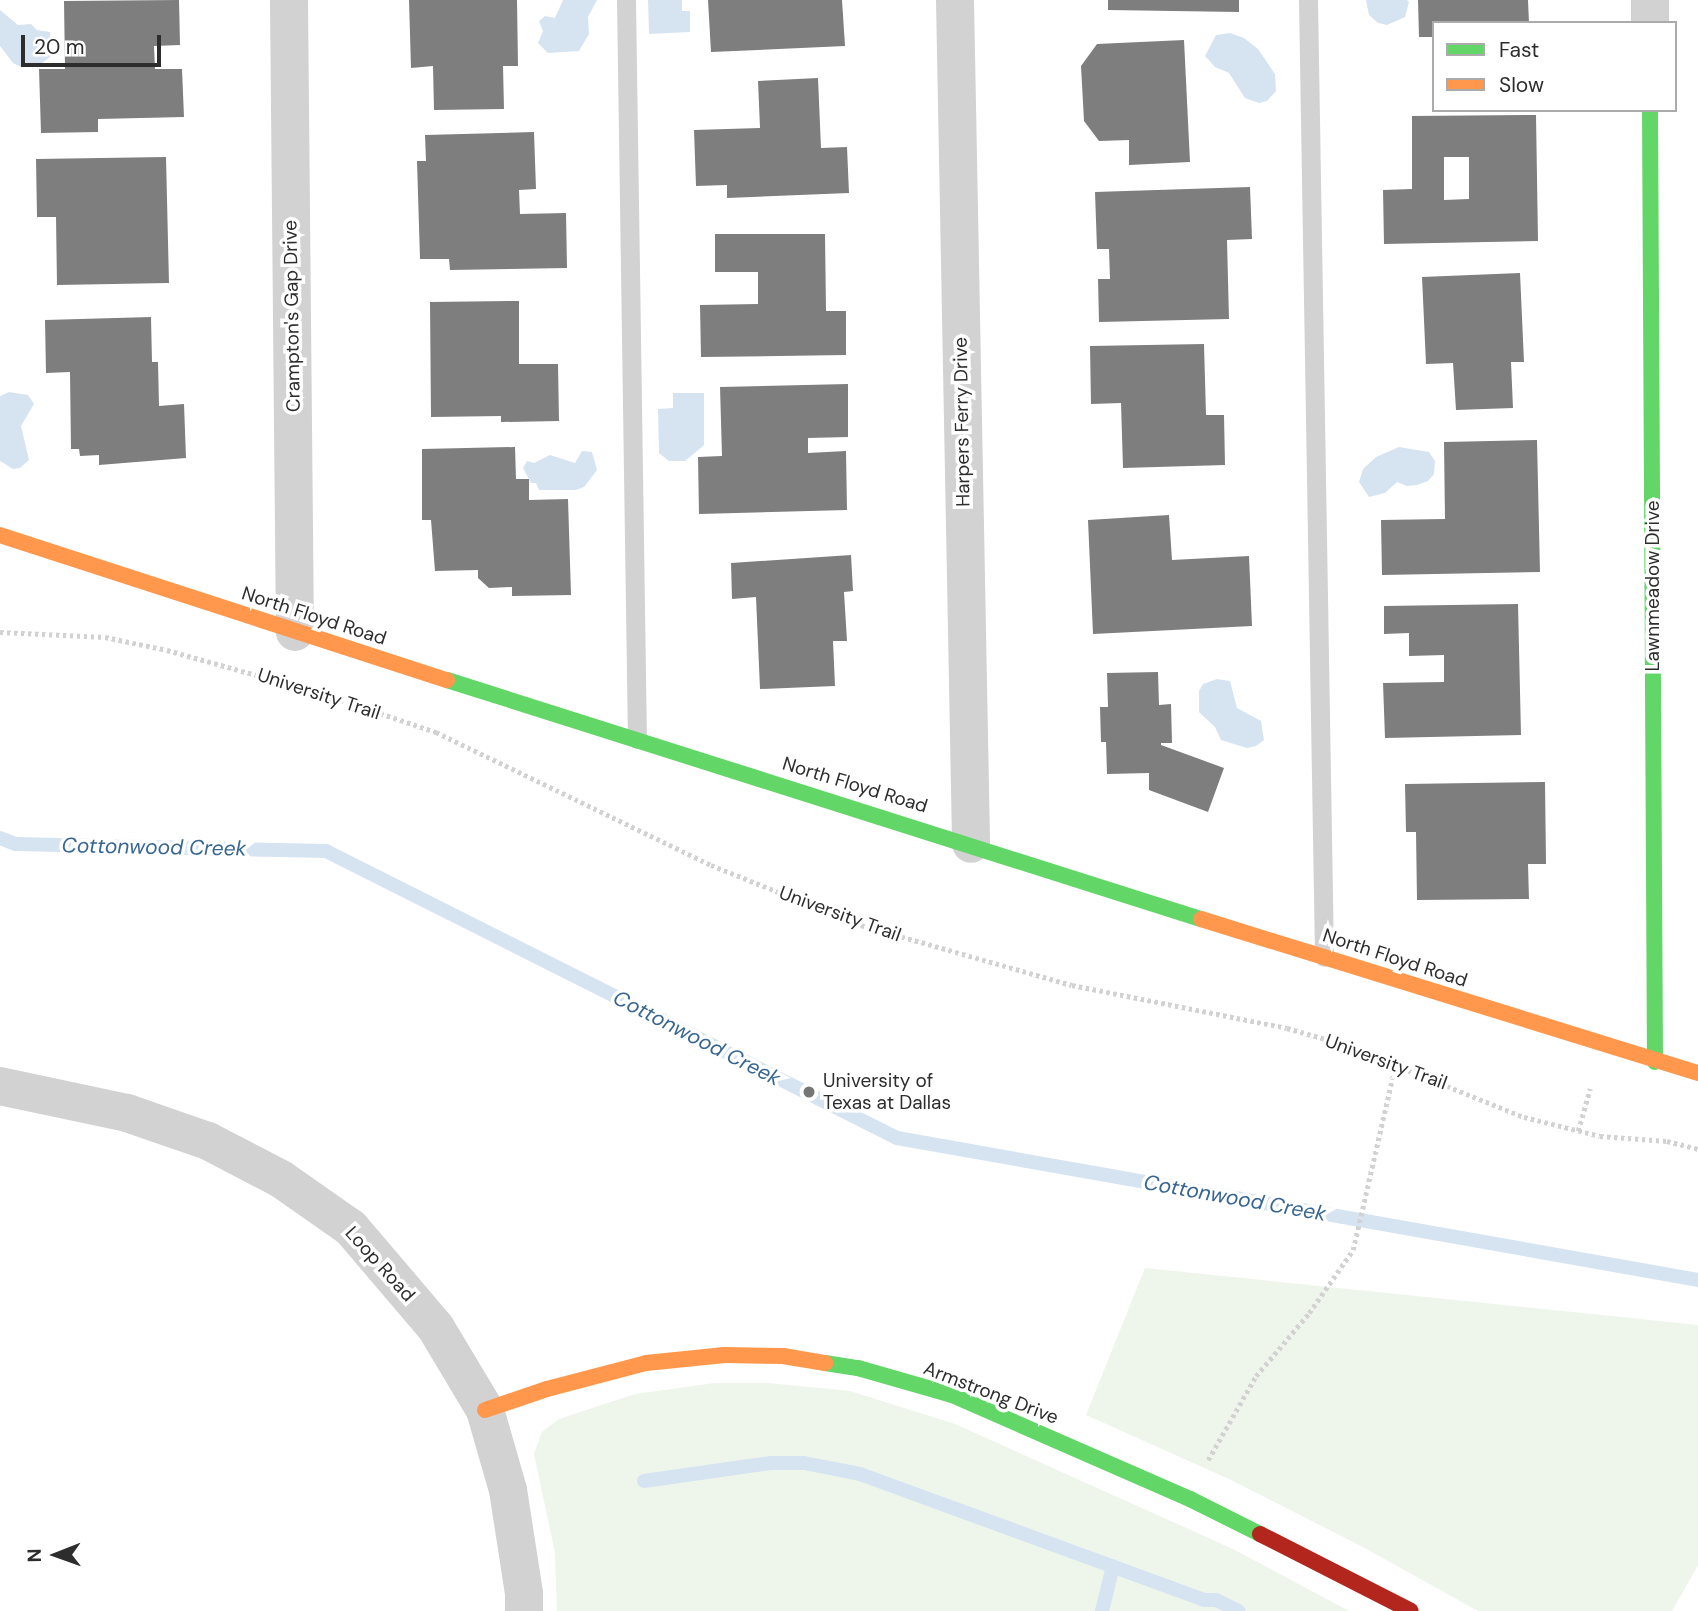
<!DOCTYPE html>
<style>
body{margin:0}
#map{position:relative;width:1698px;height:1611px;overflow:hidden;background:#fff;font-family:"DM Sans",sans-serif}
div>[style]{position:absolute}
.green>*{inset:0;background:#eef5eb}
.water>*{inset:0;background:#d6e4f2}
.stream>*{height:14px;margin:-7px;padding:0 7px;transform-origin:7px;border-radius:7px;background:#d6e4f2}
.building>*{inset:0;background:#7e7e7e}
.path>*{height:4.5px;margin-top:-2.25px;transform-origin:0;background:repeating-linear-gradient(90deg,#d2d2d2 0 3.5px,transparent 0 7px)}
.lane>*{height:19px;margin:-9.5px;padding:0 9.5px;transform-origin:9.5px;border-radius:9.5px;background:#d2d2d2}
.street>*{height:38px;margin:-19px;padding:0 19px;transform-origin:19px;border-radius:19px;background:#d2d2d2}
.fast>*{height:16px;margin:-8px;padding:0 8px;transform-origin:8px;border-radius:8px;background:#63d668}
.slow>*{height:16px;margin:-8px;padding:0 8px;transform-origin:8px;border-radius:8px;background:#ff974d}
.jam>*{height:16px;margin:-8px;padding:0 8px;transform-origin:8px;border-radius:8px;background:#b3261e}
.dots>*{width:19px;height:19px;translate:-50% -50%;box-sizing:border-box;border:4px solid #fff;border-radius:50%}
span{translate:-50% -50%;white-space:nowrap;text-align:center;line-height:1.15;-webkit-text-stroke:7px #fff;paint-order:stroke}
.street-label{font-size:19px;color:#2d2d2d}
.poi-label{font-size:19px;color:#2d2d2d}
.left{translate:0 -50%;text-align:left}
.water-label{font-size:21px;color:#386692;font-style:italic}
.legend{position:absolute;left:1432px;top:21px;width:245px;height:91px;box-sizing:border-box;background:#fff;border:2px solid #ababab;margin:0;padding:9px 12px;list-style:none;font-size:21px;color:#2d2d2d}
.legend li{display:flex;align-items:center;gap:14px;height:35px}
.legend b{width:35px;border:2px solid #ababab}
.north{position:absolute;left:21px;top:1520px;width:70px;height:70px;-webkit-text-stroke:5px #fff;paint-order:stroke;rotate:269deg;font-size:19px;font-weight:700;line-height:28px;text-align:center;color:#2d2d2d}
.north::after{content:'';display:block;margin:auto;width:24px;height:32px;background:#2d2d2d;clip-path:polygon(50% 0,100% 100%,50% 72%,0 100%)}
.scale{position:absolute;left:21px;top:35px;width:140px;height:32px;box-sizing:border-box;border:4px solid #2d2d2d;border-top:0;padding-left:9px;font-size:21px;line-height:24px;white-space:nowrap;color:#2d2d2d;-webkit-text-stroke:5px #fff;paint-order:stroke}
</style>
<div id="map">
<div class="green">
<div style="clip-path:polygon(1145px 1268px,1698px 1325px,1698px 1565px,1672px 1611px,1478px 1611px,1361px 1546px,1229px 1479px,1086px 1415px)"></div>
<div style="clip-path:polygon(715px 1383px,768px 1383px,850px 1391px,955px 1424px,1233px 1549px,1349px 1611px,557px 1611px,555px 1553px,534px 1454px,542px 1432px,559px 1419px,635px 1394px)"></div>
</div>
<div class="water">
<div style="clip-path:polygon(563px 0,597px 0,588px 17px,589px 34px,579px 51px,548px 53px,538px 43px,543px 31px,539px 21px,545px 16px,555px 18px)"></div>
<div style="clip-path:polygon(648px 0,682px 0,682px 11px,690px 11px,690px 32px,649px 34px)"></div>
<div style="clip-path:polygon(1366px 0,1407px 0,1409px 2px,1405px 17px,1387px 25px,1378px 23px,1369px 15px)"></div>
<div style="clip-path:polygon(0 10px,18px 25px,31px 24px,37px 30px,50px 32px,50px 57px,37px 67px,21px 67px,13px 63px,0 46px)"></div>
<div style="clip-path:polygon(1230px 33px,1244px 38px,1258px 49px,1275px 74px,1276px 91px,1267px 101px,1259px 103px,1245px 98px,1229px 73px,1215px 67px,1205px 56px,1216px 35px)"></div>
<div style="clip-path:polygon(9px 392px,28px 395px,34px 404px,21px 426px,29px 460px,20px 468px,13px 469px,0 461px,0 396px)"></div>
<div style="clip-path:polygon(673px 393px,704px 393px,704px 445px,685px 461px,669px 461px,659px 453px,658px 409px,673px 408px)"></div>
<div style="clip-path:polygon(1399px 447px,1429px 452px,1435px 461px,1434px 474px,1428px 481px,1417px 485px,1407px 486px,1397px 482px,1385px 493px,1369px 497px,1359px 482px,1363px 469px,1376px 457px)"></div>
<div style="clip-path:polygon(582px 451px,592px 452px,597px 470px,584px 487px,576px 490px,539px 490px,536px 483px,531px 483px,523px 468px,527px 461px,534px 463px,550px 455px,575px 463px)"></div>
<div style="clip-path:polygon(1217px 679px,1230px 681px,1237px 708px,1261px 721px,1264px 740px,1256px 746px,1247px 748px,1221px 740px,1215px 727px,1199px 712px,1199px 691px,1203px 684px)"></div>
</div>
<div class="stream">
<div style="left:0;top:838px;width:17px;rotate:21deg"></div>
<div style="left:16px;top:844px;width:310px;rotate:1.3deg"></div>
<div style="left:326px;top:851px;width:639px;rotate:26.69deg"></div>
<div style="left:897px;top:1138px;width:813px;rotate:10.05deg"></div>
<div style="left:644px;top:1481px;width:128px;rotate:-8.1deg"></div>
<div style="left:771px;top:1463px;width:33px"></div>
<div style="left:804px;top:1463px;width:57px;rotate:11.1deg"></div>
<div style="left:860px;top:1474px;width:366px;rotate:20.1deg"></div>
<div style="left:1204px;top:1600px;width:12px"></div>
<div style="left:1216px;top:1600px;width:25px;rotate:26deg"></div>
<div style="left:1102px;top:1611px;width:46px;rotate:-76.3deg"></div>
</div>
<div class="building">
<div style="clip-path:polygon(179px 0,180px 45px,154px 46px,155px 69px,182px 69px,184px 117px,98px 119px,98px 132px,41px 133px,39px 69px,65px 69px,64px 1px)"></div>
<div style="clip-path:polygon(409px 0,517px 0,518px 66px,503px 66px,504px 109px,434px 110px,433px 66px,411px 68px)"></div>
<div style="clip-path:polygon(708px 0,842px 0,845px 46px,711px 52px)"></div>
<div style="clip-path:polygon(1108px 0,1239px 0,1239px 12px,1108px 10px)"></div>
<div style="clip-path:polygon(1418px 0,1528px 0,1529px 23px,1434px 23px,1434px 37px,1419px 37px)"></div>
<div style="clip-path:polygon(1184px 40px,1190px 162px,1129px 165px,1129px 140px,1099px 141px,1084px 121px,1081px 66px,1097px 44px)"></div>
<div style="clip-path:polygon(818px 78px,821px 148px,847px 147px,849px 193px,727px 198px,727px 185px,696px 186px,694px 130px,760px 128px,758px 81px)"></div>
<div style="clip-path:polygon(evenodd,1536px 115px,1538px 241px,1384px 244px,1383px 190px,1412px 189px,1412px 116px,1536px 115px,1444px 157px,1469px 157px,1469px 199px,1444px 200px,1444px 157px)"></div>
<div style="clip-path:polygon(534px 132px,536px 189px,519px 190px,520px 214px,566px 213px,567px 268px,450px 270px,449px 259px,420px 259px,417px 161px,426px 161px,425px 135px)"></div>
<div style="clip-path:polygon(166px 157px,169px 283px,57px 285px,56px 217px,37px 217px,36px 159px)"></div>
<div style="clip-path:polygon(1250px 187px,1252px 239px,1227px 240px,1229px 319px,1099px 322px,1098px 279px,1110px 279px,1109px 249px,1097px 249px,1095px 192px)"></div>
<div style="clip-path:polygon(715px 234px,825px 234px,826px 311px,846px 311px,846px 355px,701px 357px,700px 305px,758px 304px,758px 272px,715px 272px)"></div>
<div style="clip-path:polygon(1520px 273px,1524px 362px,1511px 362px,1513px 408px,1456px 410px,1453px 363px,1426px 364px,1422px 277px)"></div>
<div style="clip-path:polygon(519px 301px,519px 364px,558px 364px,559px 421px,501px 422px,501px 416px,431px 417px,430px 302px)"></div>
<div style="clip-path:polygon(151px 317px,152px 362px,158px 362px,159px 406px,184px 404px,186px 458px,99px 465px,99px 455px,80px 456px,79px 449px,71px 449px,70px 372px,46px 373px,45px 320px)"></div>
<div style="clip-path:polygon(1204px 344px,1206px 415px,1224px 415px,1225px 465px,1123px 468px,1121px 403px,1091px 404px,1090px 346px)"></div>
<div style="clip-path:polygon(848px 384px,848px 437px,808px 438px,808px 453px,846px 451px,847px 510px,699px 514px,698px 457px,722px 456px,720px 387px)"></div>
<div style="clip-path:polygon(1537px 440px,1540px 572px,1382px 575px,1381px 520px,1445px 519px,1444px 442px)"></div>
<div style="clip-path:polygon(515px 447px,516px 479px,529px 479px,529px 500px,568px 499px,571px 595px,512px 596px,512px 587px,489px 588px,478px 578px,478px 570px,435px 571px,431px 520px,422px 520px,422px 449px)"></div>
<div style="clip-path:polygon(1169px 515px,1172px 560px,1249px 556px,1252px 626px,1093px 634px,1088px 520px)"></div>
<div style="clip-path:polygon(851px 555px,853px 591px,844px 592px,847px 641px,833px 641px,835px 686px,760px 689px,756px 597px,732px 599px,731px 563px)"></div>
<div style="clip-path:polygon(1518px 604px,1521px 735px,1385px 738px,1383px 683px,1444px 682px,1444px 655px,1409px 656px,1409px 633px,1384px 634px,1384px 606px)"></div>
<div style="clip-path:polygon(1158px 672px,1159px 705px,1171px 704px,1172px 743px,1161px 743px,1161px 745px,1224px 768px,1208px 812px,1149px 790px,1149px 773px,1107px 774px,1106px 742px,1101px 742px,1100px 707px,1108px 707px,1107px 673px)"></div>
<div style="clip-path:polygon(1545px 782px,1546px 864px,1528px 864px,1529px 899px,1417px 900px,1416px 832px,1406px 832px,1405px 784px)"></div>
</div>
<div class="path">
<div style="left:0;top:632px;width:105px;rotate:2.7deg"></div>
<div style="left:105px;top:637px;width:63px;rotate:11.8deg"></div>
<div style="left:167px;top:650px;width:153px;rotate:15.6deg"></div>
<div style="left:314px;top:691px;width:129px;rotate:18.6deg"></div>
<div style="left:436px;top:732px;width:305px;rotate:25.8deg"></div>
<div style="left:711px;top:865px;width:162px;rotate:21.8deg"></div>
<div style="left:861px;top:925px;width:219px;rotate:15.9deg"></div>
<div style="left:1072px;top:985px;width:219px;rotate:11.3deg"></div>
<div style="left:1287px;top:1028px;width:58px;rotate:15.9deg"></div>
<div style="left:1343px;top:1044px;width:195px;rotate:22deg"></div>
<div style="left:1524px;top:1117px;width:78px;rotate:14deg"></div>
<div style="left:1600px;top:1136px;width:67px;rotate:4.3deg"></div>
<div style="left:1667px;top:1141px;width:32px;rotate:14deg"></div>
<div style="left:1578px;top:1131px;width:44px;rotate:-74.1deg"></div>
<div style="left:1208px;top:1460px;width:97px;rotate:-60.3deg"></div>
<div style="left:1256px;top:1376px;width:82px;rotate:-49.9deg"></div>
<div style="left:1309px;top:1313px;width:77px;rotate:-55.1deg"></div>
<div style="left:1353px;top:1250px;width:192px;rotate:-77.1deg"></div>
</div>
<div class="lane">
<div style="left:626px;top:0;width:739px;rotate:89.15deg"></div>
<div style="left:1308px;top:0;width:957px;rotate:89.04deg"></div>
</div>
<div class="street">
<div style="left:289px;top:0;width:632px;rotate:89.46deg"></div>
<div style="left:955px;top:0;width:844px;rotate:88.91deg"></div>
<div style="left:1650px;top:0;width:23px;rotate:90deg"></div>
<div style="left:0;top:1086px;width:130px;rotate:12deg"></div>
<div style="left:127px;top:1113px;width:86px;rotate:19.1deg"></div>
<div style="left:208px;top:1141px;width:82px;rotate:27.5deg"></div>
<div style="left:281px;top:1179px;width:85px;rotate:35deg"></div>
<div style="left:351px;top:1228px;width:131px;rotate:49.6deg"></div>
<div style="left:436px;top:1328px;width:96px;rotate:59.1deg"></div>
<div style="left:485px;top:1410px;width:83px;rotate:74deg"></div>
<div style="left:508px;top:1490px;width:104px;rotate:81.2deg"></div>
<div style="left:524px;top:1593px;width:18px;rotate:90deg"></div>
</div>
<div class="fast">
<div style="left:1650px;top:110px;width:952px;rotate:89.7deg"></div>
<div style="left:447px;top:680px;width:791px;rotate:17.59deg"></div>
<div style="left:825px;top:1363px;width:33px;rotate:9deg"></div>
<div style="left:858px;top:1368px;width:98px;rotate:16deg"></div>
<div style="left:952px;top:1395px;width:260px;rotate:23.6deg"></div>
<div style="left:1190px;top:1499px;width:78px;rotate:26.6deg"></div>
</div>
<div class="slow">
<div style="left:0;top:535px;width:470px;rotate:18deg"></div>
<div style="left:1201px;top:919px;width:520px;rotate:17.22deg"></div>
<div style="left:485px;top:1410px;width:65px;rotate:-18.7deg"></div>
<div style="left:547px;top:1389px;width:102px;rotate:-14.7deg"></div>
<div style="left:646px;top:1363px;width:79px;rotate:-5.8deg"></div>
<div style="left:725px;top:1355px;width:58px;rotate:1deg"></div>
<div style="left:783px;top:1356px;width:43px;rotate:9.5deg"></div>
</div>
<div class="jam">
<div style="left:1260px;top:1534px;width:169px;rotate:27deg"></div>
</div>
<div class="dots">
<div style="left:809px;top:1092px;background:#767676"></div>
</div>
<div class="street-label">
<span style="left:292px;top:316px;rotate:-91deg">Crampton's Gap Drive</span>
<span style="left:962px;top:422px;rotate:-91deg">Harpers Ferry Drive</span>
<span style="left:1653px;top:586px;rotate:-90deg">Lawnmeadow Drive</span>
<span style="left:314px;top:616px;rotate:18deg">North Floyd Road</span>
<span style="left:319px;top:694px;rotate:18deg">University Trail</span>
<span style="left:855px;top:785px;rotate:17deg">North Floyd Road</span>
<span style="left:840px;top:914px;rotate:20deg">University Trail</span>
<span style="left:1395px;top:958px;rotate:18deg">North Floyd Road</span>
<span style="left:1386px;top:1062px;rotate:20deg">University Trail</span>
<span style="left:380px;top:1264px;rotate:48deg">Loop Road</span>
<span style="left:991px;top:1393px;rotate:21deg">Armstrong Drive</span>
</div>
<div class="poi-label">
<span class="left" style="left:823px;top:1092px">University of<br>Texas at Dallas</span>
</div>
<div class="water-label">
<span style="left:154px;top:847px;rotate:1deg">Cottonwood Creek</span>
<span style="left:697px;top:1038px;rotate:27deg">Cottonwood Creek</span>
<span style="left:1235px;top:1198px;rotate:10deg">Cottonwood Creek</span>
</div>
<ul class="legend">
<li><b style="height:9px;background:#63d668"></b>Fast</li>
<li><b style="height:9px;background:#ff974d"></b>Slow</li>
</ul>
<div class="north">N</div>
<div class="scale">20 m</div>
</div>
